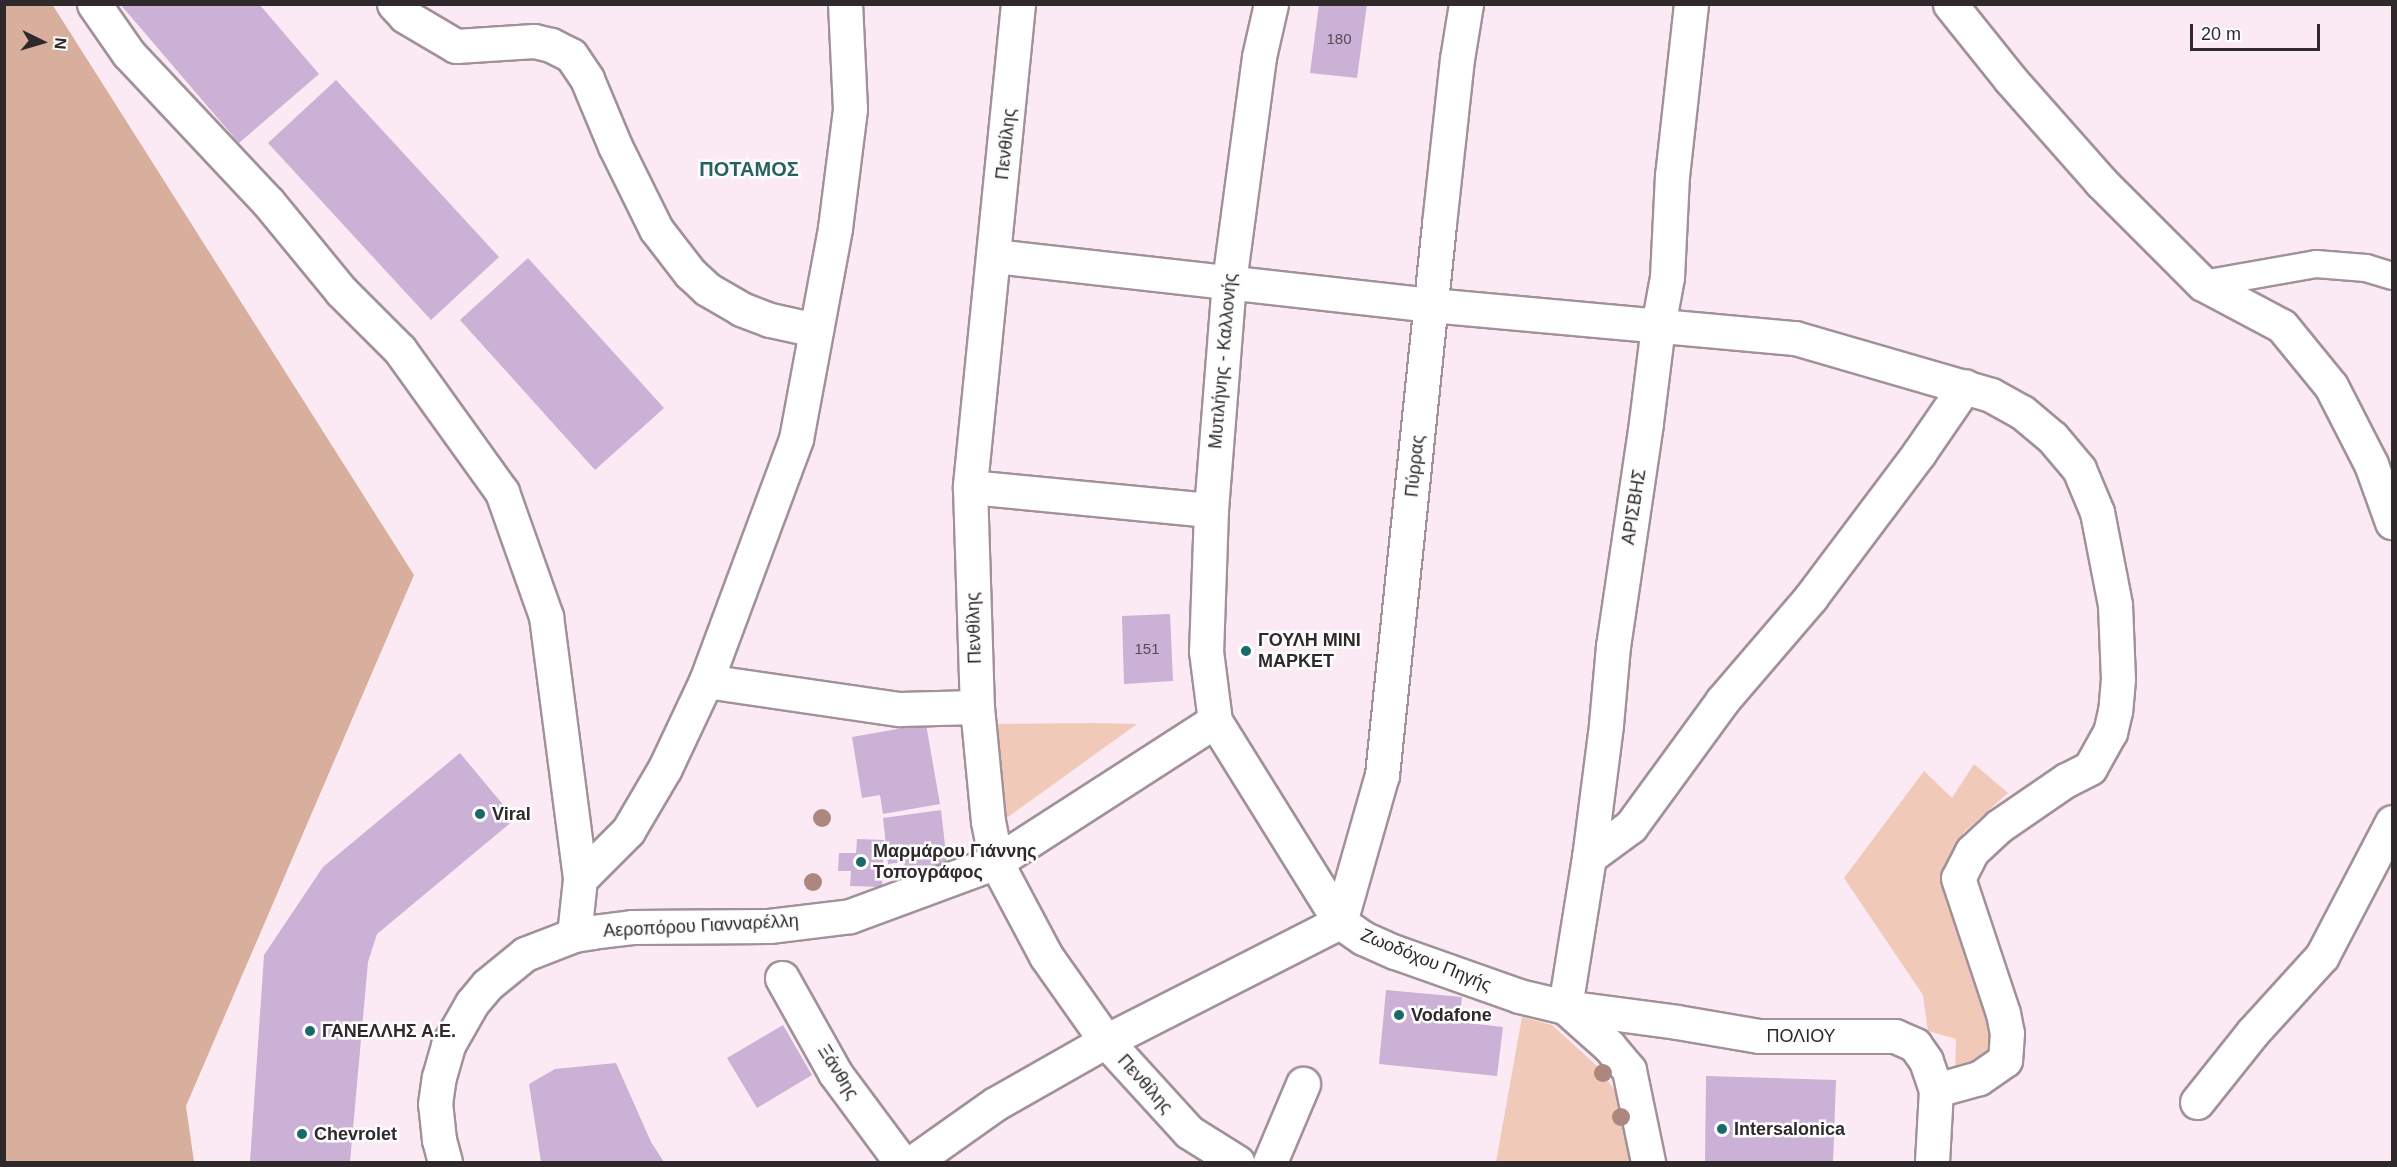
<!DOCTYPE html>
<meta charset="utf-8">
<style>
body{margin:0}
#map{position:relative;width:2397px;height:1167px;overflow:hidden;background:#fbeaf3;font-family:Helvetica,sans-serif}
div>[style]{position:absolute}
.green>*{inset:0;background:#f0c9b9}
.forest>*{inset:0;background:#d8ae9c}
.building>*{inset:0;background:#cab1d5}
.roads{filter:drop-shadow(2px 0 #a19199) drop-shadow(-2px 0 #a19199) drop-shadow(0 2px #a19199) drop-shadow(0 -2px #a19199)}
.service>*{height:26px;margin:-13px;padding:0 13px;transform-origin:13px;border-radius:13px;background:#fff}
.minor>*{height:33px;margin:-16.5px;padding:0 16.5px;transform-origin:16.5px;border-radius:16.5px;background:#fff}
.primary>*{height:33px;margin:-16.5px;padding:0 16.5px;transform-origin:16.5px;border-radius:16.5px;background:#fff}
.trees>*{width:18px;height:18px;margin:-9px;border-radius:50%;background:#ac877d}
.dots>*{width:16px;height:16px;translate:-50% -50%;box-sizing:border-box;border:3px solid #fdfdfd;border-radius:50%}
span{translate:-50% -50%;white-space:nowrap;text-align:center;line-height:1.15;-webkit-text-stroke:5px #fdfdfd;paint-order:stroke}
.number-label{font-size:15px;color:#564b56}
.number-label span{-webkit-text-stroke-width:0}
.street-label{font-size:18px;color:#2f292c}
.poi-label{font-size:18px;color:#2f292c;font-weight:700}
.left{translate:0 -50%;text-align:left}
.neighbourhood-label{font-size:20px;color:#276161;font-weight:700}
.frame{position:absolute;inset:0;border:6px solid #2f292c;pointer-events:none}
.north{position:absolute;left:12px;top:12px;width:60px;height:60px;-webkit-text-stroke:4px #fdfdfd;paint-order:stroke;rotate:95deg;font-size:16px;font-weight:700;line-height:24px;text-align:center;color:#2f292c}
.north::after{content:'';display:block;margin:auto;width:21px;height:27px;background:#2f292c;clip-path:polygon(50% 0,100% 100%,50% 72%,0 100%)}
.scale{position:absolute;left:2190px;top:24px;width:130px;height:27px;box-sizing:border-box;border:3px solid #2f292c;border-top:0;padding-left:8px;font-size:18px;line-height:21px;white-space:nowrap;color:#2f292c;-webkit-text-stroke:4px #fdfdfd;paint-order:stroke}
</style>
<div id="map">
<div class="green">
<div style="clip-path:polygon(1095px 723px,1137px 724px,997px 825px,987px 724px)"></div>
<div style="clip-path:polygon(1974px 764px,2008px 793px,1964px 832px,1944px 882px,1963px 951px,1994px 1028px,1985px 1059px,1955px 1072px,1956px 1039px,1928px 1031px,1923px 995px,1844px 878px,1924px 771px,1952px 798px)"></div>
<div style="clip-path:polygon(1522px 1017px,1552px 1025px,1596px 1065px,1614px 1089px,1635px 1138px,1640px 1162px,1496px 1162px)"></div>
</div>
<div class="forest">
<div style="clip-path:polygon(52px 4px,414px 575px,186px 1106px,194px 1162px,5px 1162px,4px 5px)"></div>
</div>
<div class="building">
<div style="clip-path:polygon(120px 4px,259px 4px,319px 74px,239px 143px)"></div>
<div style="clip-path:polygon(1319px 4px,1367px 4px,1357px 78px,1310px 73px)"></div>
<div style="clip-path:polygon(336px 80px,499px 257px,431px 320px,268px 143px)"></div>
<div style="clip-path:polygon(528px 258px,664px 408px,595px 470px,460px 320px)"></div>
<div style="clip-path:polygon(1170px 614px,1173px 681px,1124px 684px,1122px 616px)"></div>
<div style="clip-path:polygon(926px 724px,940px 804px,883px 814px,880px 795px,862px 798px,852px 737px)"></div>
<div style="clip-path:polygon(460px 753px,515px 819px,377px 934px,368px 962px,350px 1162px,250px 1162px,264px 955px,323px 867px)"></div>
<div style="clip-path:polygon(941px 810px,947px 863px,938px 865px,939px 872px,906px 876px,904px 862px,888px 864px,883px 818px)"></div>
<div style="clip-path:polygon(857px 839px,884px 840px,882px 887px,850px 886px,851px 871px,838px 871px,839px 853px,856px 853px)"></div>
<div style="clip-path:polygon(1386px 990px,1462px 997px,1459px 1022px,1503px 1027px,1497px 1076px,1379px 1064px)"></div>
<div style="clip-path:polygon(783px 1025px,812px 1075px,757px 1108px,727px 1058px)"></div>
<div style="clip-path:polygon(616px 1063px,651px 1142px,664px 1162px,541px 1162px,529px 1084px,555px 1069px)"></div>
<div style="clip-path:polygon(1706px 1076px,1836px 1080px,1833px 1162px,1705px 1162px)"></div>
</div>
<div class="roads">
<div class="service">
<div style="left:2203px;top:284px;width:115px;rotate:-10deg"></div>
<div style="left:2316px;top:264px;width:50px;rotate:4.6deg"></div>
<div style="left:2366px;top:268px;width:27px;rotate:17deg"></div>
</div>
<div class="minor">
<div style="left:94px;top:4px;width:60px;rotate:55.2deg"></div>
<div style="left:128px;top:53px;width:204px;rotate:46.8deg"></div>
<div style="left:268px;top:202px;width:115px;rotate:50.6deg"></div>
<div style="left:341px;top:291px;width:83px;rotate:45deg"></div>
<div style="left:400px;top:350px;width:175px;rotate:54.3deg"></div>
<div style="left:502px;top:492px;width:132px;rotate:70.5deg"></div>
<div style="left:546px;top:616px;width:265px;rotate:82.6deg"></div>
<div style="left:580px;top:879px;width:56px;rotate:96.1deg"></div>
<div style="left:394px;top:4px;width:16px;rotate:47deg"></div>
<div style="left:405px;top:16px;width:59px;rotate:30.5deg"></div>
<div style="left:456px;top:46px;width:78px;rotate:-3.7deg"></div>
<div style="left:534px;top:41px;width:17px;rotate:13deg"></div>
<div style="left:551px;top:45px;width:22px;rotate:27deg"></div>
<div style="left:571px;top:55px;width:29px;rotate:56deg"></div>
<div style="left:587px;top:79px;width:73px;rotate:67.3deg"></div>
<div style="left:615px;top:146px;width:93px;rotate:63.7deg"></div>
<div style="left:656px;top:229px;width:56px;rotate:52.3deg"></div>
<div style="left:690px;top:273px;width:23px;rotate:43deg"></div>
<div style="left:707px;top:289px;width:39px;rotate:30deg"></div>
<div style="left:741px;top:309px;width:31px;rotate:21deg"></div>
<div style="left:770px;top:320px;width:47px;rotate:12.3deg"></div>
<div style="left:1018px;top:4px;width:485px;rotate:95.7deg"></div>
<div style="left:970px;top:487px;width:220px;rotate:88.2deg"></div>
<div style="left:977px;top:707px;width:115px;rotate:84.5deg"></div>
<div style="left:988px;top:821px;width:42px;rotate:79deg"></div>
<div style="left:996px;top:862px;width:106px;rotate:62deg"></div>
<div style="left:1046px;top:956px;width:104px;rotate:54.8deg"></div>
<div style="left:1106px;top:1041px;width:123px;rotate:47.6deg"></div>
<div style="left:1189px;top:1132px;width:57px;rotate:32deg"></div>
<div style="left:1691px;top:4px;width:172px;rotate:96.3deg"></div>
<div style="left:1672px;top:175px;width:102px;rotate:92.8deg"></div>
<div style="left:1667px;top:277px;width:50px;rotate:100.4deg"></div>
<div style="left:1658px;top:326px;width:98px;rotate:97.1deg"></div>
<div style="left:1646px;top:423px;width:225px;rotate:98.4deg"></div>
<div style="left:1613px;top:646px;width:79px;rotate:95.1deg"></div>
<div style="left:1606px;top:725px;width:133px;rotate:97.3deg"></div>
<div style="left:1589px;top:857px;width:152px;rotate:99.1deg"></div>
<div style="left:1565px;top:1007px;width:113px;rotate:7.6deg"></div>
<div style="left:1677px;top:1022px;width:83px;rotate:9.7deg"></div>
<div style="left:1759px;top:1036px;width:136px"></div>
<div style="left:1895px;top:1036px;width:22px;rotate:24deg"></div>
<div style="left:1915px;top:1045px;width:19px;rotate:55deg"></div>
<div style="left:1926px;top:1061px;width:31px;rotate:71deg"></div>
<div style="left:1936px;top:1090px;width:72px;rotate:93.2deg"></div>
<div style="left:1950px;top:4px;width:96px;rotate:51.3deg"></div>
<div style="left:2010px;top:79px;width:137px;rotate:48.5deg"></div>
<div style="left:2101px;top:182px;width:144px;rotate:45deg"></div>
<div style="left:2203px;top:284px;width:89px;rotate:28deg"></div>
<div style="left:2282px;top:326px;width:77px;rotate:50.8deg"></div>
<div style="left:2331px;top:386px;width:88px;rotate:62.9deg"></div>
<div style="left:2371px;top:464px;width:62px;rotate:70.1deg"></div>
<div style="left:994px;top:256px;width:440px;rotate:6.4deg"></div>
<div style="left:1431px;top:305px;width:365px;rotate:5.2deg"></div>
<div style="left:1795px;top:338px;width:204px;rotate:16.2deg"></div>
<div style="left:1991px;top:395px;width:35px;rotate:29deg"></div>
<div style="left:2022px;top:412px;width:39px;rotate:40deg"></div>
<div style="left:2052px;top:437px;width:42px;rotate:49.8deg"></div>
<div style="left:2079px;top:469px;width:47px;rotate:67.3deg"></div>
<div style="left:2097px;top:512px;width:95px;rotate:79deg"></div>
<div style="left:2115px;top:605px;width:74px;rotate:87.7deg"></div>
<div style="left:2118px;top:679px;width:32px;rotate:95deg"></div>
<div style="left:2115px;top:711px;width:22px;rotate:103deg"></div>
<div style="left:2110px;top:732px;width:41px;rotate:119.1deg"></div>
<div style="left:2090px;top:768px;width:27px;rotate:153deg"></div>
<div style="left:2066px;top:780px;width:81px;rotate:145.5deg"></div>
<div style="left:1999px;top:826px;width:37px;rotate:137deg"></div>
<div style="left:1972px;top:851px;width:30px;rotate:117deg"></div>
<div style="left:1958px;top:878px;width:142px;rotate:71.6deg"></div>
<div style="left:2003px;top:1013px;width:20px;rotate:79deg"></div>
<div style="left:2007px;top:1033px;width:27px;rotate:94deg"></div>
<div style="left:2005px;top:1060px;width:32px;rotate:145deg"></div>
<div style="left:1979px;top:1078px;width:45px;rotate:164.4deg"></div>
<div style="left:970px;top:487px;width:242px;rotate:5.5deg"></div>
<div style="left:706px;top:681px;width:195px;rotate:8.3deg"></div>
<div style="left:899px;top:709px;width:78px;rotate:-1.5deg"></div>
<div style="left:1589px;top:857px;width:52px;rotate:-36.4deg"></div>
<div style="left:1631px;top:826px;width:155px;rotate:-53.9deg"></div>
<div style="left:1722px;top:701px;width:137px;rotate:-49.4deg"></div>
<div style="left:1811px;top:597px;width:180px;rotate:-53.1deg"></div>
<div style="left:1919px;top:453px;width:81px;rotate:-55.5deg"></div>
<div style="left:580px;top:879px;width:68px;rotate:-45deg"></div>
<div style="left:628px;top:831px;width:73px;rotate:-59.6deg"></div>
<div style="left:665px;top:768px;width:96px;rotate:-64.8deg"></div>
<div style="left:706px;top:681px;width:258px;rotate:-69.6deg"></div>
<div style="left:796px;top:439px;width:215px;rotate:-79.5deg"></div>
<div style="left:835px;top:228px;width:120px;rotate:-82.8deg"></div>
<div style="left:850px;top:109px;width:105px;rotate:-92.7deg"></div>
<div style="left:782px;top:978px;width:109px;rotate:60.8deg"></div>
<div style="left:835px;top:1073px;width:111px;rotate:53.4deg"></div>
<div style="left:2197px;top:1102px;width:88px;rotate:-51.4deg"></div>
<div style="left:2252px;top:1033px;width:104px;rotate:-47.7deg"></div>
<div style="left:2322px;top:956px;width:151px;rotate:-62.4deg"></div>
<div style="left:913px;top:1162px;width:100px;rotate:-35.3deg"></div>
<div style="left:995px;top:1104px;width:128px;rotate:-29.6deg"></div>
<div style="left:1106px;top:1041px;width:263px;rotate:-27deg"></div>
<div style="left:1340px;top:922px;width:153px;rotate:-74.1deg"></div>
<div style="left:1382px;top:775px;width:554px;rotate:-84.09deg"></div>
<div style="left:1439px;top:224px;width:166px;rotate:-83.8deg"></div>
<div style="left:1457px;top:59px;width:56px;rotate:-80.7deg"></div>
<div style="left:1270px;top:1162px;width:85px;rotate:-67.1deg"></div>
</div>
<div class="primary">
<div style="left:1271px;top:4px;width:54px;rotate:102.8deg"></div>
<div style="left:1259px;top:57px;width:226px;rotate:97.6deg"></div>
<div style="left:1229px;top:281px;width:230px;rotate:94.5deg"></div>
<div style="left:1211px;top:510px;width:141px;rotate:92deg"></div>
<div style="left:1206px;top:651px;width:71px;rotate:82.7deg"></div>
<div style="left:1215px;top:721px;width:237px;rotate:58.1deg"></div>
<div style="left:1340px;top:922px;width:28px;rotate:35deg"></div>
<div style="left:1363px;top:938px;width:35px;rotate:24deg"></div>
<div style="left:1395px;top:952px;width:132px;rotate:19.5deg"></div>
<div style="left:1519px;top:996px;width:47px;rotate:13.4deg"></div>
<div style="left:1565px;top:1007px;width:59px;rotate:41.6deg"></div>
<div style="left:1609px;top:1046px;width:31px;rotate:50deg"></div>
<div style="left:1629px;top:1070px;width:94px;rotate:78.3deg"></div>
<div style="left:445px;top:1162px;width:23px;rotate:-105deg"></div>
<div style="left:439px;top:1140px;width:36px;rotate:-96deg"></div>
<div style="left:435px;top:1104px;width:27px;rotate:-82deg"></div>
<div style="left:439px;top:1077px;width:33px;rotate:-74deg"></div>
<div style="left:448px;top:1045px;width:48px;rotate:-60.3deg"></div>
<div style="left:472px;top:1003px;width:23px;rotate:-50deg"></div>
<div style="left:487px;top:985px;width:49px;rotate:-39.2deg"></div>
<div style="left:525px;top:954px;width:53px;rotate:-21.2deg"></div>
<div style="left:574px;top:935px;width:18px;rotate:-9deg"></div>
<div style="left:592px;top:932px;width:40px;rotate:-7.1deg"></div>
<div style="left:632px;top:927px;width:137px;rotate:-0.4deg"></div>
<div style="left:769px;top:926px;width:82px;rotate:-7deg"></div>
<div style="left:850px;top:916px;width:156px;rotate:-20.3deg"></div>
<div style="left:996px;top:862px;width:260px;rotate:-32.8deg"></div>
</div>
</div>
<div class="trees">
<div style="left:822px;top:818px"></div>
<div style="left:813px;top:882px"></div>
<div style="left:1603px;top:1073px"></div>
<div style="left:1621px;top:1117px"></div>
</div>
<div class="dots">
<div style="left:1246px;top:651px;background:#1a6869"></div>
<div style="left:480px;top:814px;background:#1a6869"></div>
<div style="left:861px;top:862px;background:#1a6869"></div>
<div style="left:1399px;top:1015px;background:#1a6869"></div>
<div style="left:310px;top:1031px;background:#1a6869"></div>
<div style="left:1722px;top:1129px;background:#1a6869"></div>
<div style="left:302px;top:1134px;background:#1a6869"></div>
</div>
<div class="number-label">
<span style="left:1339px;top:39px">180</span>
<span style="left:1147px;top:649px">151</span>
</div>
<div class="street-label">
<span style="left:1006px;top:144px;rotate:-84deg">Πενθίλης</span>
<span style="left:1223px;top:361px;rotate:-85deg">Μυτιλήνης - Καλλονής</span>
<span style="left:1415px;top:466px;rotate:-84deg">Πύρρας</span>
<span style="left:1634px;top:507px;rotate:-81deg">ΑΡΙΣΒΗΣ</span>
<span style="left:974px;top:628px;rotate:-92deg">Πενθίλης</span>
<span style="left:701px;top:926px;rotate:-3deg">Αεροπόρου Γιανναρέλλη</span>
<span style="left:1426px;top:960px;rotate:22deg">Ζωοδόχου Πηγής</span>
<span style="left:1801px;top:1036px">ΠΟΛΙΟΥ</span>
<span style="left:838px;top:1072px;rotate:58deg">Ξάνθης</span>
<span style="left:1145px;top:1084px;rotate:48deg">Πενθίλης</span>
</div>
<div class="poi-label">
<span class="left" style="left:1258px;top:651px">ΓΟΥΛΗ ΜΙΝΙ<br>ΜΑΡΚΕΤ</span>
<span class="left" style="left:492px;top:814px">Viral</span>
<span class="left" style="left:873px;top:862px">Μαρμάρου Γιάννης<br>Τοπογράφος</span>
<span class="left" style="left:1411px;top:1015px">Vodafone</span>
<span class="left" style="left:322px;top:1031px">ΓΑΝΕΛΛΗΣ Α.Ε.</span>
<span class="left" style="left:1734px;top:1129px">Intersalonica</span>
<span class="left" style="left:314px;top:1134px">Chevrolet</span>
</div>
<div class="neighbourhood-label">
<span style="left:749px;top:169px">ΠΟΤΑΜΟΣ</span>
</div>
<div class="frame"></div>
<div class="north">N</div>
<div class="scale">20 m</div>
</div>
